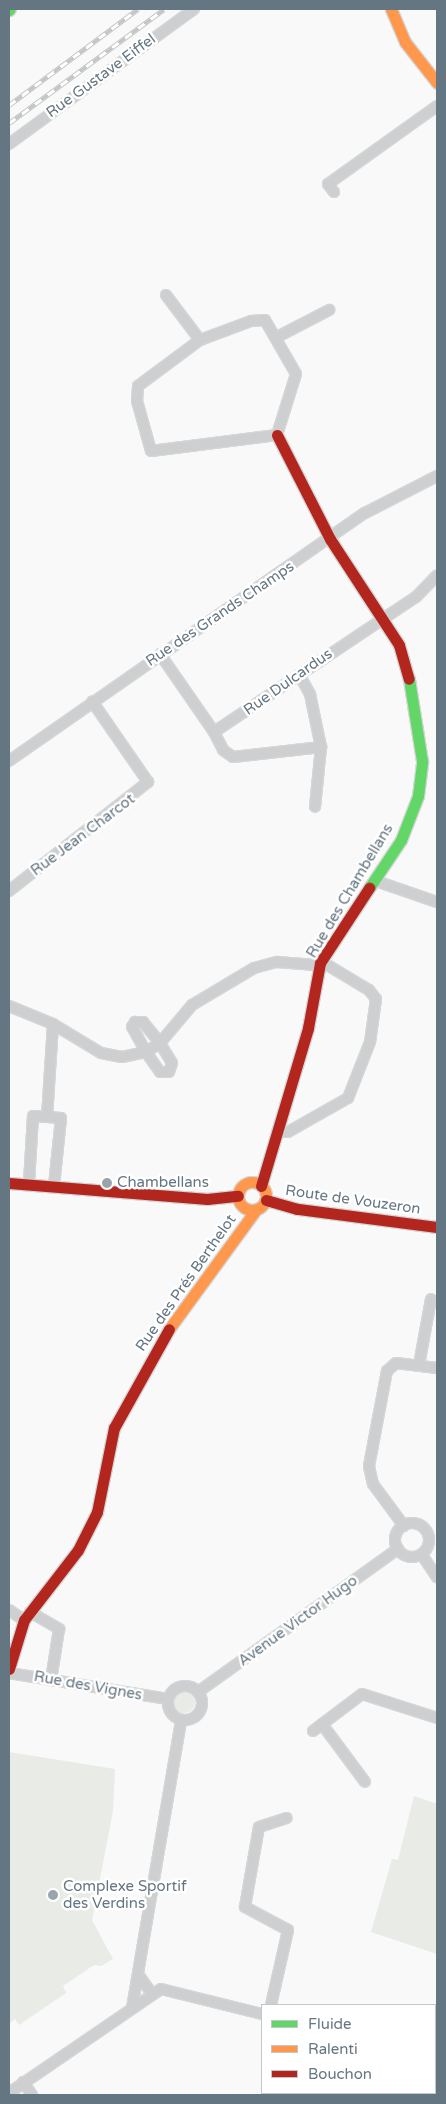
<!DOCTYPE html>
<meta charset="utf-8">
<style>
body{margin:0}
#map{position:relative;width:446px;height:2104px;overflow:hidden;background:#f9f9f9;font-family:"Varela Round",sans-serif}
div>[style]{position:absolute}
.green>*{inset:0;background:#e8ebe6}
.round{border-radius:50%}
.roads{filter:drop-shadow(1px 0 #d5d6d7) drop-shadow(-1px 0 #d5d6d7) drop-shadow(0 1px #d5d6d7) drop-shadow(0 -1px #d5d6d7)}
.street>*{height:10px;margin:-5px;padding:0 5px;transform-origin:5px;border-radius:5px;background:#cecfd0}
.street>.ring{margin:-5px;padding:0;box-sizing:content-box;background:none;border:10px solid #cecfd0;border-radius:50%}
.fast>*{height:11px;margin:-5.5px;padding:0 5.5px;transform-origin:5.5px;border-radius:5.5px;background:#63d668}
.slow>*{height:11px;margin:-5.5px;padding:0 5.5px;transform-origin:5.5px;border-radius:5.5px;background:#ff974d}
.slow>.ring{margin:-5.5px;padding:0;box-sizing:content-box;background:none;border:11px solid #ff974d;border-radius:50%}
.jam>*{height:11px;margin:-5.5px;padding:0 5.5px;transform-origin:5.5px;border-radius:5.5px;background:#b3261e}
.rail>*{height:4.5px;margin-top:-2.25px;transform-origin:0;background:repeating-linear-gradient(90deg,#fff 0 8px,#c3c5c6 0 16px);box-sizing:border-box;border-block:1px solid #c3c5c6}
.dots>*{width:14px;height:14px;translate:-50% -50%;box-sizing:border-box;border:2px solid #fff;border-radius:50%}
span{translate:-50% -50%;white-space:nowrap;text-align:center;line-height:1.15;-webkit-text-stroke:5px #fff;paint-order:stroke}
.street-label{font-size:15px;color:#657683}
.poi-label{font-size:15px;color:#657683}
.left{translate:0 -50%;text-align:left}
.frame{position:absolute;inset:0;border:10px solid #657683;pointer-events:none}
.legend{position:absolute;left:261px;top:2004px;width:175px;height:90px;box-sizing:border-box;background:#fff;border:1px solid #c1c8cd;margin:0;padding:6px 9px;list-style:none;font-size:15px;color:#657683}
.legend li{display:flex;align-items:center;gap:10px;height:25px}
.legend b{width:25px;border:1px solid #c1c8cd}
</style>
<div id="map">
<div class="green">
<div class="round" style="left:173px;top:1691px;width:22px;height:22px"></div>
<div style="clip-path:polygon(9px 1752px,115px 1769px,113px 1811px,92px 1920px,113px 1959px,101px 1966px,94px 1965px,63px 1986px,66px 1993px,19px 2025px,15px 2019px,9px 2024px)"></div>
<div style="clip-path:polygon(414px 1796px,437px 1804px,437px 1954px,371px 1932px,392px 1859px,398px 1860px)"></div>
</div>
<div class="roads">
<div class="street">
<div style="left:9px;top:144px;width:229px;rotate:-36.1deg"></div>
<div style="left:334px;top:192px;width:10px;rotate:-127deg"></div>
<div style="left:328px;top:184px;width:134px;rotate:-35.6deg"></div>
<div style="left:166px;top:295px;width:56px;rotate:52.9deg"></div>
<div style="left:265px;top:320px;width:62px;rotate:60.1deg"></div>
<div style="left:296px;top:374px;width:64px;rotate:107.3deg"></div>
<div style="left:277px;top:435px;width:127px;rotate:172.8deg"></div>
<div style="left:151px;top:451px;width:52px;rotate:-105.6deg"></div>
<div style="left:137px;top:401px;width:15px;rotate:-86deg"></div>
<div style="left:138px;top:386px;width:77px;rotate:-36.6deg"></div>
<div style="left:200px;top:340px;width:54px;rotate:-20.4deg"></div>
<div style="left:251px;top:321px;width:14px;rotate:-4deg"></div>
<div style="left:277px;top:337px;width:59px;rotate:-27.4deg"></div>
<div style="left:160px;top:654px;width:95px;rotate:55.3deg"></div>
<div style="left:214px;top:732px;width:243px;rotate:-33.8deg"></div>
<div style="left:416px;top:597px;width:30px;rotate:-46deg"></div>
<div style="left:300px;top:676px;width:21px;rotate:61deg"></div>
<div style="left:310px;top:694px;width:54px;rotate:78.3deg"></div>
<div style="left:321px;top:747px;width:60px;rotate:95.7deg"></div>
<div style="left:214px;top:732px;width:20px;rotate:63deg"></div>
<div style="left:223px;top:750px;width:12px;rotate:35deg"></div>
<div style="left:233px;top:757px;width:89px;rotate:-6.5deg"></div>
<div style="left:9px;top:761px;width:434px;rotate:-34.9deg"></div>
<div style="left:365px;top:513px;width:81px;rotate:-27.2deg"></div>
<div style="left:376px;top:881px;width:65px;rotate:19deg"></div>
<div style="left:9px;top:891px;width:177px;rotate:-38.1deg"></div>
<div style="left:148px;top:782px;width:98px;rotate:-124.7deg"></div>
<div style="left:9px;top:1006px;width:48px;rotate:22.2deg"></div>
<div style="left:53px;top:1024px;width:56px;rotate:31.1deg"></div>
<div style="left:101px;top:1053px;width:21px;rotate:11deg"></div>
<div style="left:122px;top:1057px;width:25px;rotate:-12deg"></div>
<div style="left:146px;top:1052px;width:17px;rotate:-33deg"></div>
<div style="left:160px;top:1043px;width:50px;rotate:-49.9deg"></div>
<div style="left:192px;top:1005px;width:72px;rotate:-30.8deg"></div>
<div style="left:254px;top:968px;width:24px;rotate:-15deg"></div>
<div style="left:277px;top:962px;width:52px;rotate:4.4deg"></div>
<div style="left:329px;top:966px;width:47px;rotate:31deg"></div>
<div style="left:369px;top:990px;width:11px;rotate:52deg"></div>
<div style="left:376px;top:999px;width:43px;rotate:97.9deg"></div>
<div style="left:370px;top:1042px;width:60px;rotate:111.4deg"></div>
<div style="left:348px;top:1098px;width:69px;rotate:150.5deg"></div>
<div style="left:288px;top:1132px;width:11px;rotate:180deg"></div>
<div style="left:135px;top:1022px;width:8px"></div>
<div style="left:143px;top:1022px;width:27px;rotate:51deg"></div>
<div style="left:160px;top:1043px;width:23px;rotate:59deg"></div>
<div style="left:172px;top:1063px;width:9px;rotate:108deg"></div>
<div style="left:169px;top:1072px;width:9px;rotate:180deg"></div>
<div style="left:160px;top:1072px;width:24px;rotate:-125deg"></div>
<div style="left:146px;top:1052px;width:29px;rotate:-119deg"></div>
<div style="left:132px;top:1027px;width:6px;rotate:-59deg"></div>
<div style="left:47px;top:1117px;width:93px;rotate:-86.3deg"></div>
<div style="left:29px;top:1183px;width:67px;rotate:-86.6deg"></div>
<div style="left:33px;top:1116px;width:28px;rotate:4deg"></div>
<div style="left:61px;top:1118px;width:68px;rotate:95.9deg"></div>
<div style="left:419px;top:1365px;width:67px;rotate:-79.7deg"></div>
<div class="ring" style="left:395px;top:1523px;width:24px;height:24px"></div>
<div style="left:404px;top:1526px;width:52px;rotate:-126.4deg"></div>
<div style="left:373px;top:1484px;width:18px;rotate:-103deg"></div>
<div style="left:369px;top:1466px;width:97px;rotate:-79.3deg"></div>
<div style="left:387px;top:1371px;width:12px;rotate:-42deg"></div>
<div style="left:396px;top:1363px;width:41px;rotate:7deg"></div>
<div style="left:422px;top:1555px;width:27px;rotate:56deg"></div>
<div style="left:9px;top:1610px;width:18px;rotate:34deg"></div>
<div style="left:30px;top:1612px;width:34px;rotate:30deg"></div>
<div style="left:59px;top:1629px;width:52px;rotate:98.9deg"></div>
<div style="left:9px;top:1673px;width:161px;rotate:9.3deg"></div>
<div class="ring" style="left:168px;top:1686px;width:24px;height:24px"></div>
<div style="left:198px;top:1692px;width:246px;rotate:-35.6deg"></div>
<div style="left:322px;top:1724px;width:72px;rotate:53.4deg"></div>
<div style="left:313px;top:1731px;width:61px;rotate:-37.1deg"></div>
<div style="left:362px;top:1694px;width:79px;rotate:17.7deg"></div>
<div style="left:138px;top:1974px;width:24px;rotate:55deg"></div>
<div style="left:271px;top:2005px;width:77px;rotate:-77.2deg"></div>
<div style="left:288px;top:1930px;width:49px;rotate:-151.9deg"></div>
<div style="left:245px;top:1907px;width:81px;rotate:-80.1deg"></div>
<div style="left:259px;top:1827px;width:29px;rotate:-18deg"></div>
<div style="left:132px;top:2008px;width:292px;rotate:-80.3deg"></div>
<div style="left:23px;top:2082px;width:16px;rotate:55deg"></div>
<div style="left:9px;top:2093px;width:184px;rotate:-34.4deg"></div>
<div style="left:161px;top:1989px;width:104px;rotate:13.9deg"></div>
<div style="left:301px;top:2093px;width:2px;rotate:63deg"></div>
</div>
<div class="fast">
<div style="left:9px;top:10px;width:1px;rotate:-45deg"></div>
<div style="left:369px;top:888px;width:58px;rotate:-56.3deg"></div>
<div style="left:401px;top:840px;width:47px;rotate:-68.9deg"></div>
<div style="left:418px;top:796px;width:35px;rotate:-83deg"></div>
<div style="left:422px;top:761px;width:83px;rotate:-99deg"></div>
</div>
<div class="slow">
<div style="left:391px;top:9px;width:36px;rotate:67deg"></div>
<div style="left:405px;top:42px;width:52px;rotate:52deg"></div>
<div class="ring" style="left:238px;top:1182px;width:17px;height:17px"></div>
<div style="left:169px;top:1329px;width:146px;rotate:-53.9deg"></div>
</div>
<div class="jam">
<div style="left:277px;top:435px;width:117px;rotate:63deg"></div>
<div style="left:330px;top:539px;width:126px;rotate:56.9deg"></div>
<div style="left:399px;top:645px;width:35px;rotate:74deg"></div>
<div style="left:9px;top:1183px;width:199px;rotate:4.6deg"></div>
<div style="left:207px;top:1199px;width:31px;rotate:-6deg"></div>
<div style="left:261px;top:1186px;width:165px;rotate:-73.4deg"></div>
<div style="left:308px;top:1028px;width:66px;rotate:-79.5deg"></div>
<div style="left:320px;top:963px;width:90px;rotate:-56.8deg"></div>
<div style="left:266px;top:1200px;width:33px;rotate:16deg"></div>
<div style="left:298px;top:1209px;width:140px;rotate:7.4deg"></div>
<div style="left:9px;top:1669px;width:51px;rotate:-73deg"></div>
<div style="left:24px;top:1620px;width:88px;rotate:-52.4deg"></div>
<div style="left:78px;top:1550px;width:42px;rotate:-63.4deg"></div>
<div style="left:97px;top:1512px;width:86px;rotate:-78.6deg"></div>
<div style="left:114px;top:1428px;width:113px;rotate:-60.9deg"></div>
</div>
</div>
<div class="rail">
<div style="left:9px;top:105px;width:161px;rotate:-36.7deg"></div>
<div style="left:9px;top:123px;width:192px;rotate:-36.3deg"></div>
</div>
<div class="dots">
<div style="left:107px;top:1183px;background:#99a4ac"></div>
<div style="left:53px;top:1895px;background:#99a4ac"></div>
</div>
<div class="street-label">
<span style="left:101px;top:76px;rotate:-36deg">Rue Gustave Eiffel</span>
<span style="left:220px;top:614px;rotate:-34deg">Rue des Grands Champs</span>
<span style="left:288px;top:682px;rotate:-35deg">Rue Dulcardus</span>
<span style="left:83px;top:835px;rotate:-37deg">Rue Jean Charcot</span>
<span style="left:350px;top:891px;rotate:-59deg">Rue des Chambellans</span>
<span style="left:353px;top:1200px;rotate:8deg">Route de Vouzeron</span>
<span style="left:186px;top:1283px;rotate:-55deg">Rue des Prés Berthelot</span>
<span style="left:298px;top:1621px;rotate:-36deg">Avenue Victor Hugo</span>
<span style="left:88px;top:1686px;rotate:10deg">Rue des Vignes</span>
</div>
<div class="poi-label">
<span class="left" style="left:117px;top:1183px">Chambellans</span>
<span class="left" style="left:63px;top:1895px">Complexe Sportif<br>des Verdins</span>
</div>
<div class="frame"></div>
<ul class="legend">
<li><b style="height:6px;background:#63d668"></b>Fluide</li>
<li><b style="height:6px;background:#ff974d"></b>Ralenti</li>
<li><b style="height:6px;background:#b3261e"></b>Bouchon</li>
</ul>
</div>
